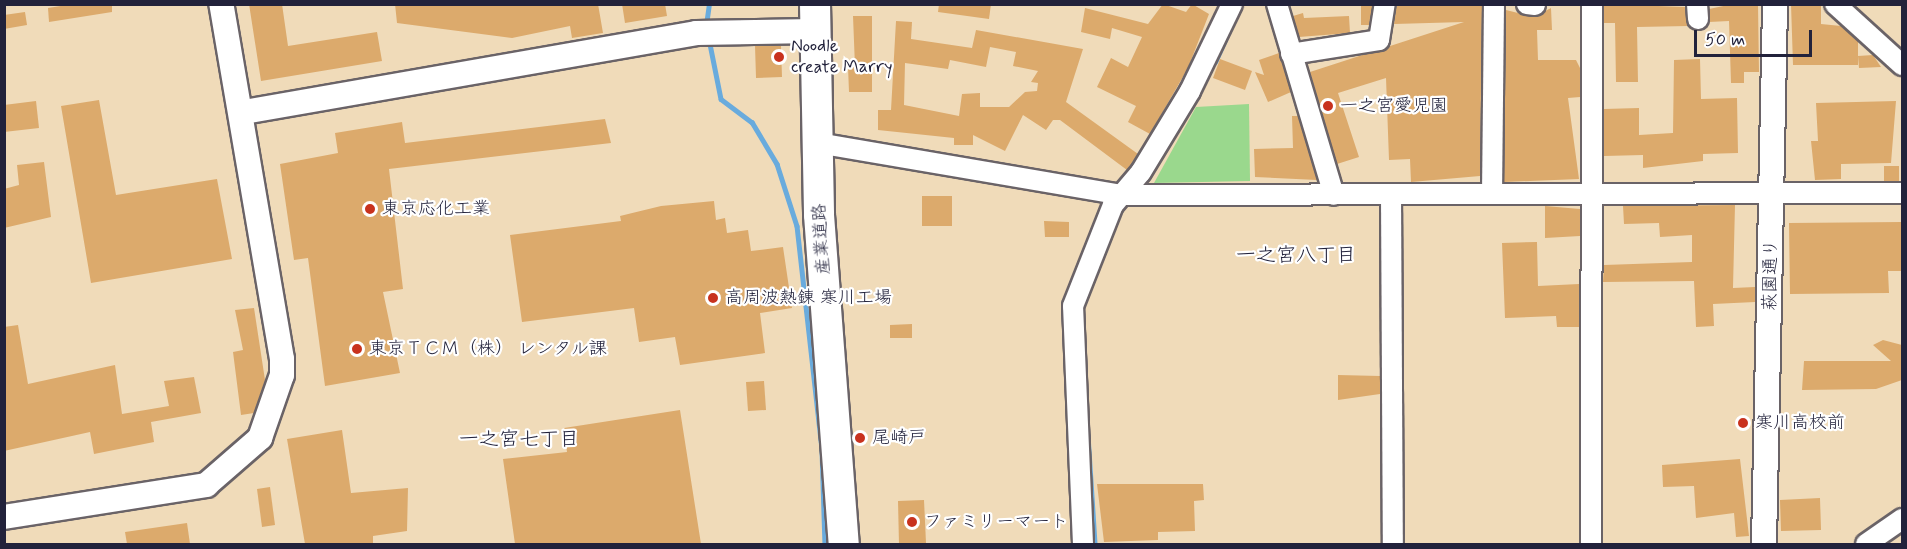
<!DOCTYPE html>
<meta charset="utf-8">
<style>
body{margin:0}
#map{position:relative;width:1907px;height:549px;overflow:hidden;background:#f0dbb9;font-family:Mynerve,"Klee One",sans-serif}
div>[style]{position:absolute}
.green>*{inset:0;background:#9ad88d}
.stream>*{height:4.5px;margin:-2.25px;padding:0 2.25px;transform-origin:2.25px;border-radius:2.25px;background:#69abdd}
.building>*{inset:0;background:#dcaa6c}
.roads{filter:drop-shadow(2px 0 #6a6367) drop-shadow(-2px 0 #6a6367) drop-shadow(0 2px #6a6367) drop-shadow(0 -2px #6a6367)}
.minor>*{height:20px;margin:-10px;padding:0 10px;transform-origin:10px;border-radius:10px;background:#fff}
.tertiary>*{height:24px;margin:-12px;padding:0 12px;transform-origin:12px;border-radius:12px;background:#fff}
.primary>*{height:30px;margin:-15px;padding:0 15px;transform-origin:15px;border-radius:15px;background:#fff}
.dots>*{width:16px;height:16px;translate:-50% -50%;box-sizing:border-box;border:3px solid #fff;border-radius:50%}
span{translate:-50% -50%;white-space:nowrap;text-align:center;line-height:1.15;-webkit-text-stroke:4.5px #fff;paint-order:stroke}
.poi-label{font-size:18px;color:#22223b}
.left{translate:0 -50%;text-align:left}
.street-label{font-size:18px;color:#22223b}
.neighbourhood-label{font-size:20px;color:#22223b}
.frame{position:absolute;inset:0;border:6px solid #22223b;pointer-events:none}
.scale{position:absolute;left:1694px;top:30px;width:118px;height:27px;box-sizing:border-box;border:3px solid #22223b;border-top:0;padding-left:8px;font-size:18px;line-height:21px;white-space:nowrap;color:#22223b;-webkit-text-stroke:4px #fff;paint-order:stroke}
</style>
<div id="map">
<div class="green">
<div style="clip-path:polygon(1249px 104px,1250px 181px,1154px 183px,1196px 107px)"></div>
</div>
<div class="stream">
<div style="left:706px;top:25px;width:21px;rotate:-82deg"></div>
<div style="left:709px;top:39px;width:61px;rotate:78.7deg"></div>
<div style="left:721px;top:99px;width:39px;rotate:37deg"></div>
<div style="left:752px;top:122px;width:49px;rotate:59.2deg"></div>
<div style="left:777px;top:164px;width:65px;rotate:72.1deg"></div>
<div style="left:797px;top:226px;width:225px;rotate:83.6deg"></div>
<div style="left:822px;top:450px;width:94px;rotate:88.2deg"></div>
<div style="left:1215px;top:62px;width:54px;rotate:-65.8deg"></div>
<div style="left:1088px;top:435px;width:109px;rotate:86.3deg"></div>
</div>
<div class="building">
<div style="clip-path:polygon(73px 4px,112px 4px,112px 12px,49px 22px,48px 8px)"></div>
<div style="clip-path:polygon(249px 4px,282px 4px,288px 46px,377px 32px,382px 61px,261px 81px)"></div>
<div style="clip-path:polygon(395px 4px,598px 4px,603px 33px,572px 38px,570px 26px,512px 38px,397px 23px)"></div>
<div style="clip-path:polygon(622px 4px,665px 4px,667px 16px,625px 23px)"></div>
<div style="clip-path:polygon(939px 4px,991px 4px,989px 19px,938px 12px)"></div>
<div style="clip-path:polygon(1163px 4px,1186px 12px,1192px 4px,1209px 14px,1188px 68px,1150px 134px,1128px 122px,1136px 106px,1097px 87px,1111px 58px,1128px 67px,1142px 37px,1112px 28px,1110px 39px,1081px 32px,1085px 8px,1148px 24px)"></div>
<div style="clip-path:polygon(1361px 4px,1373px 4px,1369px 25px,1361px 25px)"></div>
<div style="clip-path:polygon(1397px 4px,1482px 4px,1480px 176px,1411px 182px,1410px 159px,1389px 160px,1386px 78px,1338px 93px,1359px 157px,1337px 164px,1310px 72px,1464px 22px,1394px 24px)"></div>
<div style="clip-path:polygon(1604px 4px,1685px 7px,1688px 26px,1637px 27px,1638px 82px,1616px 82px,1615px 23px,1604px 23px)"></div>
<div style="clip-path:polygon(1733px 4px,1758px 4px,1759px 72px,1744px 72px,1744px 83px,1731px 83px,1729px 21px,1709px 22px,1709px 9px)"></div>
<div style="clip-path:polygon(1791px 4px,1821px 4px,1821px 24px,1841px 26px,1858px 41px,1858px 65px,1793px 65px)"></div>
<div style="clip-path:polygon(1551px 8px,1552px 30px,1537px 30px,1538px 60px,1576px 60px,1580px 68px,1580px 97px,1568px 98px,1579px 179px,1504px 182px,1506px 10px,1534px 17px)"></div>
<div style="clip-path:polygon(25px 12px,27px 25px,4px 29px,4px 15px)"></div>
<div style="clip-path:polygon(1303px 13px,1304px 18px,1349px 16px,1350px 33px,1299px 37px,1293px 16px)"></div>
<div style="clip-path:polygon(853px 16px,872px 16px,872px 92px,849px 92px,848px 67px,855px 67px)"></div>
<div style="clip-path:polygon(evenodd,896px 21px,912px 22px,911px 39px,972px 48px,976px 30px,1083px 49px,1066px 102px,1138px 154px,1127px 170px,1060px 120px,1053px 120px,1046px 130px,1023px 115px,1005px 151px,973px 135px,973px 145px,954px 145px,954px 138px,878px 130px,878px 110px,891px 110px,896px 21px,990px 47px,1016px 52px,1013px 66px,1038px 71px,1031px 82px,1038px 83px,1037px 91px,1025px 92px,1009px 107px,980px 107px,980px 93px,962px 94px,959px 116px,904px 105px,905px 63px,948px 69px,950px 60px,986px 67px,990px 47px)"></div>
<div style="clip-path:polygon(755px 46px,781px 46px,782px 77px,756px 78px)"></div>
<div style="clip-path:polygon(1279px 53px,1291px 92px,1268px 102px,1255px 72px,1264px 75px,1259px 60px)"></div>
<div style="clip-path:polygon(1873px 55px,1881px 67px,1859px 68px,1858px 56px)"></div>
<div style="clip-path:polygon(1220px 59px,1252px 71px,1245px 90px,1213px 78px)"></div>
<div style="clip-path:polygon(1700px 59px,1701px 99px,1737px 98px,1738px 153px,1703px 154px,1703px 161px,1643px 168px,1643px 155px,1604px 156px,1604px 109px,1639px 108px,1639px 135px,1673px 133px,1674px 60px)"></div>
<div style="clip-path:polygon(99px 100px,116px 195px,217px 179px,232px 259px,91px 283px,61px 106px)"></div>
<div style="clip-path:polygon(36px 101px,39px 128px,4px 132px,4px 105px)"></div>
<div style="clip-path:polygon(1896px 101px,1891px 163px,1841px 164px,1841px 179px,1815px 180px,1811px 141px,1818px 141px,1816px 103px)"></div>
<div style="clip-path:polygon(1292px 116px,1298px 116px,1317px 180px,1255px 177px,1254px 149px,1293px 148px)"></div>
<div style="clip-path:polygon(605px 119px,611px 143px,389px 169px,403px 289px,383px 292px,400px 373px,325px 386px,308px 258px,294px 260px,280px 164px,338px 153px,335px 133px,402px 122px,405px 143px)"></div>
<div style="clip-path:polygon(44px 162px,51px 217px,4px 228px,4px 189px,19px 185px,17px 165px)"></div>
<div style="clip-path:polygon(1884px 166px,1899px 166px,1899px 181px,1884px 181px)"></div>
<div style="clip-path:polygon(922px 196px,952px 196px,952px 226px,922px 226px)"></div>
<div style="clip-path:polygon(714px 201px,716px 220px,725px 218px,727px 233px,748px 230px,751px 251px,783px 247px,792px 308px,760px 313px,765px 353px,680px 365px,675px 337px,639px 342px,634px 308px,522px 322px,510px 235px,621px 221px,620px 216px,661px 206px)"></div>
<div style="clip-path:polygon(1735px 205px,1733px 288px,1755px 287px,1755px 302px,1713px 304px,1714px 326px,1696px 327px,1694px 281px,1603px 282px,1604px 265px,1692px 262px,1692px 235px,1660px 237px,1659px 223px,1624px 224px,1623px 206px)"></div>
<div style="clip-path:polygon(1545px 206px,1580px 209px,1580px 236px,1545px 238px)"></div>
<div style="clip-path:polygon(1044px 221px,1069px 222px,1069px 237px,1045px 237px)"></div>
<div style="clip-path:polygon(1902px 222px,1902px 271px,1888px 271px,1889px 293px,1790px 294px,1789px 223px)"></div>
<div style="clip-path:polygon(1537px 242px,1538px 286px,1579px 284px,1579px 327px,1557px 327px,1556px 316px,1505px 318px,1502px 243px)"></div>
<div style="clip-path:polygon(254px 308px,265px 380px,254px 413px,241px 415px,233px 352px,243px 350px,235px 310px)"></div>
<div style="clip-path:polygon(912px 324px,912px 338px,890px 338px,890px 325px)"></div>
<div style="clip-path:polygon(18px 325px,28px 384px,115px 365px,122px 414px,169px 406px,164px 381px,194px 377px,201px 413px,151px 422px,154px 442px,94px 454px,90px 432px,4px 451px,4px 327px)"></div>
<div style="clip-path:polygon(1883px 340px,1902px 345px,1902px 380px,1876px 389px,1802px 390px,1804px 361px,1891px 361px,1873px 345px)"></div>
<div style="clip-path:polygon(1338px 375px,1380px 376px,1380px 394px,1338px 400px)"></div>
<div style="clip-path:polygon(764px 381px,766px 410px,748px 411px,746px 382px)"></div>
<div style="clip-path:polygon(680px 410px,701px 544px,515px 544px,503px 459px,567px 452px,564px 428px)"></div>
<div style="clip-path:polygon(342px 430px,351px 493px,408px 488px,407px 531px,373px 536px,373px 544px,305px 544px,287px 439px)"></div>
<div style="clip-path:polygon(1740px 459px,1749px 536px,1736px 537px,1734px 513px,1696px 518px,1694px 486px,1663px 487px,1662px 465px)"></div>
<div style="clip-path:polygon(1097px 484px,1203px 484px,1204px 500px,1194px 501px,1195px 531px,1158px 532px,1158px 540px,1104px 542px)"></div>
<div style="clip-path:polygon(270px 487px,275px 525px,262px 527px,257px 489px)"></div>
<div style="clip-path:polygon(1820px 498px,1821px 530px,1781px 531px,1780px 500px)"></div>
<div style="clip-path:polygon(924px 500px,926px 543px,899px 544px,898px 501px)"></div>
<div style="clip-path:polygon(187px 523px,190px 544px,127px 544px,125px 532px)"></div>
</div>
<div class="roads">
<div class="minor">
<div style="left:1277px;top:4px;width:199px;rotate:73.4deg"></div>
<div style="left:1527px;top:4px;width:8px;rotate:7deg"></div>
<div style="left:1697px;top:4px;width:15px;rotate:86deg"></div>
<div style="left:1835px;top:4px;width:91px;rotate:42.3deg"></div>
<div style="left:1291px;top:54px;width:89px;rotate:-9deg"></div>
<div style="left:1379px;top:40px;width:36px;rotate:-81deg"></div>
<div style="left:818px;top:143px;width:309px;rotate:9.7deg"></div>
<div style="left:1123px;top:195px;width:779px;rotate:-0.15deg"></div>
<div style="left:1391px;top:194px;width:350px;rotate:89.7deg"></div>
<div style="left:1492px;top:194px;width:190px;rotate:-89.4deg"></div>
<div style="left:1083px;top:544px;width:238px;rotate:-92.4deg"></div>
<div style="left:1073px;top:306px;width:109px;rotate:-68.4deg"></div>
<div style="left:1113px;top:205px;width:43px;rotate:-49.7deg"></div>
<div style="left:1141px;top:172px;width:95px;rotate:-58.8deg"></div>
<div style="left:1190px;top:91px;width:97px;rotate:-64.2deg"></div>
<div style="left:1591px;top:544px;width:540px;rotate:-89.89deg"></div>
<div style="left:1866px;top:544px;width:44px;rotate:-34.8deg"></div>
</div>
<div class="tertiary">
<div style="left:244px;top:112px;width:459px;rotate:-9.9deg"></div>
<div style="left:696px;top:33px;width:119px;rotate:-1deg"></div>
<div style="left:4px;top:517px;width:205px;rotate:-9deg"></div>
<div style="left:206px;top:485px;width:72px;rotate:-41deg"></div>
<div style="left:260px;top:438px;width:67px;rotate:-70.8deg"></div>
<div style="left:282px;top:375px;width:16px;rotate:-90deg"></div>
<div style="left:282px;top:359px;width:360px;rotate:-99.7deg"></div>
<div style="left:1764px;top:544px;width:540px;rotate:-88.83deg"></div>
</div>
<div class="primary">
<div style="left:815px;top:4px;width:211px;rotate:88.9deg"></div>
<div style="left:819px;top:215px;width:330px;rotate:85.7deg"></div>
</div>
</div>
<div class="dots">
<div style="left:779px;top:57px;background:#c8321e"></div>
<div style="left:1328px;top:106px;background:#c8321e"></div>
<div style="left:370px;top:209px;background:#c8321e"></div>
<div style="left:713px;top:298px;background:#c8321e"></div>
<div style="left:357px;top:349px;background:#c8321e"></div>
<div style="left:1743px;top:423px;background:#c8321e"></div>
<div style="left:860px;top:438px;background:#c8321e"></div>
<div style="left:912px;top:522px;background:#c8321e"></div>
</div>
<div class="poi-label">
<span class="left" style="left:791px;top:57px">Noodle<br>create Marry</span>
<span class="left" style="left:1340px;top:106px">一之宮愛児園</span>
<span class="left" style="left:382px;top:209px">東京応化工業</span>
<span class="left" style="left:725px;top:298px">高周波熱錬 寒川工場</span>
<span class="left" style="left:369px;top:349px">東京ＴＣＭ（株） レンタル課</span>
<span class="left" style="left:1755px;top:423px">寒川高校前</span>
<span class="left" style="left:872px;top:438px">尾崎戸</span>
<span class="left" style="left:924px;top:522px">ファミリーマート</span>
</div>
<div class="street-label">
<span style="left:822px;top:239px;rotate:-94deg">産業道路</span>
<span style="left:1771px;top:275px;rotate:-89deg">萩園通り</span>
</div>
<div class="neighbourhood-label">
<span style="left:1296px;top:255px">一之宮八丁目</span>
<span style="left:519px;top:439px">一之宮七丁目</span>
</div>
<div class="frame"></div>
<div class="scale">50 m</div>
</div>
